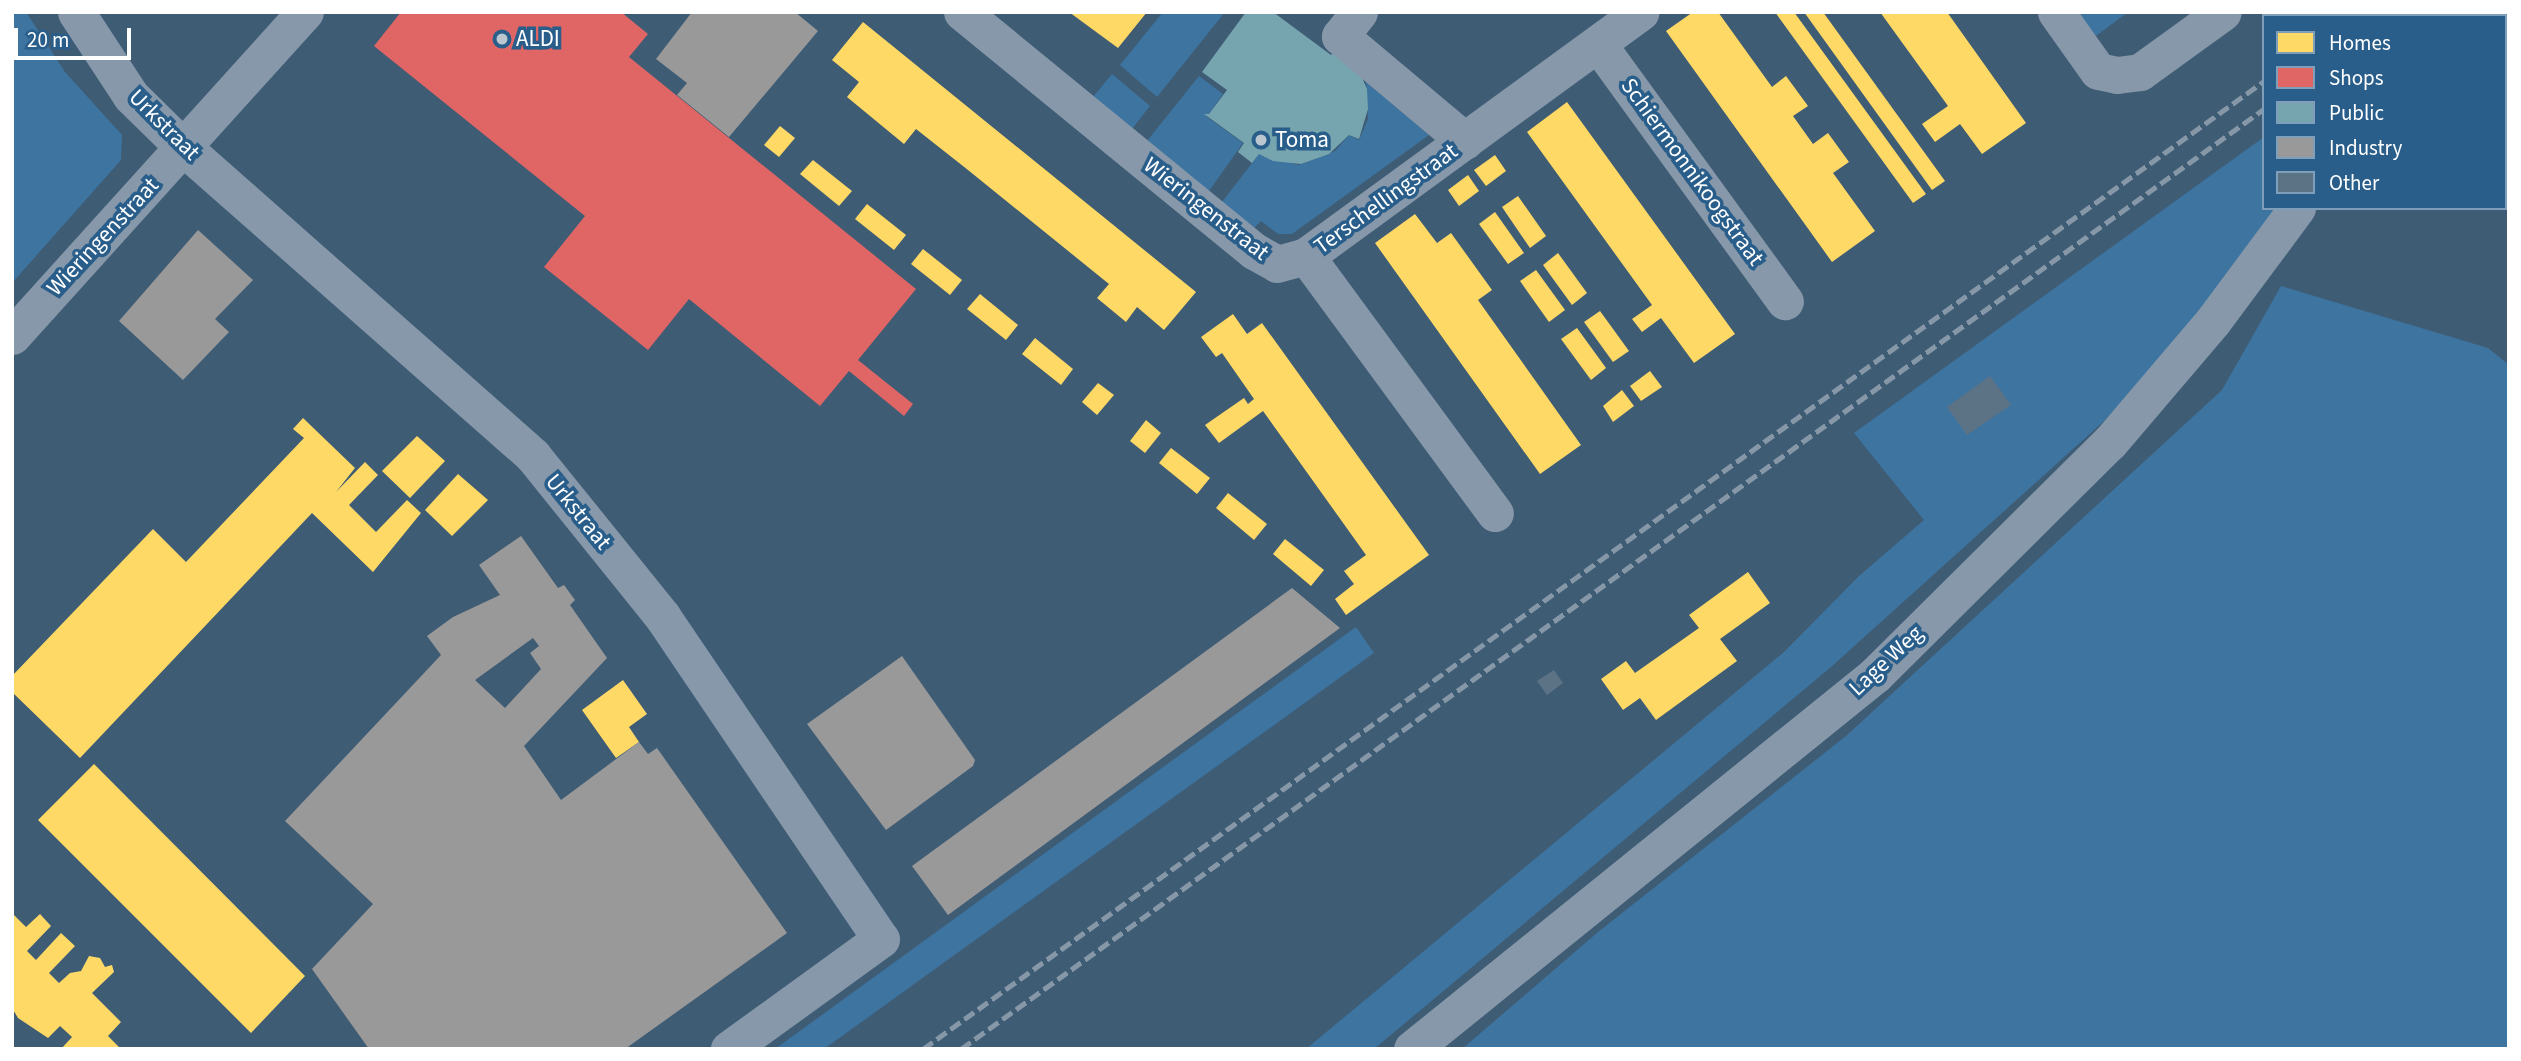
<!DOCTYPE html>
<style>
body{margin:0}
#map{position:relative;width:2521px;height:1061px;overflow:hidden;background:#3f5c75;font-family:"Source Sans 3",sans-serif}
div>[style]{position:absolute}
.green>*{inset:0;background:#3d74a0}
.homes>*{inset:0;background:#ffd966}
.shops>*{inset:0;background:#e06666}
.public>*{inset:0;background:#76a5af}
.industry>*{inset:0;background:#999}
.building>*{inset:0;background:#5c7386}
.street>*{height:37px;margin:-18.5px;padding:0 18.5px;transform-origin:18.5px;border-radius:18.5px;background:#8698a9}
.rail>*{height:5px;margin-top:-2.5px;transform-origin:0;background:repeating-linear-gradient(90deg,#8698a8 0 12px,transparent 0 17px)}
.dots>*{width:19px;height:19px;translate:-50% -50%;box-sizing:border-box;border:4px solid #295e8b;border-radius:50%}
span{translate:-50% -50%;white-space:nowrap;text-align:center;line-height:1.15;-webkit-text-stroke:7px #295e8b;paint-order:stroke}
.poi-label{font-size:23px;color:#fff}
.left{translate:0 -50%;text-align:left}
.street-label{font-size:23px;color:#fff}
.frame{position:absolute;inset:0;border:14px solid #fff;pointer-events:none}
.legend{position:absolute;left:2262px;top:14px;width:245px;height:196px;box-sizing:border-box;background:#295e8b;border:2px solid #7f9eb9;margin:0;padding:9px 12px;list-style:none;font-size:21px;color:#fff}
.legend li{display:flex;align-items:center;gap:14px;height:35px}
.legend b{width:35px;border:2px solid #7f9eb9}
.scale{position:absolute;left:14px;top:28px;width:117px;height:32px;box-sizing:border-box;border:4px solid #fff;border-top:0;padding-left:9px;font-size:21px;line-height:24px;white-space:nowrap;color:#fff;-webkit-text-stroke:5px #295e8b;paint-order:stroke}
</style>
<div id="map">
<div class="green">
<div style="clip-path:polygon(12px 12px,26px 12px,65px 72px,122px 135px,121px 160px,12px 283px)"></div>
<div style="clip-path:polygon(1163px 12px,1225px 12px,1157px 97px,1120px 65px)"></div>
<div style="clip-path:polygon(2073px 12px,2128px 12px,2092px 39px)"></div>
<div style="clip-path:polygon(1112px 74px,1150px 106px,1132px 129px,1093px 97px)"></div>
<div style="clip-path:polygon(1199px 76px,1223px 94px,1207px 117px,1243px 143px,1209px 191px,1147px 141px)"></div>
<div style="clip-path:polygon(1366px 82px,1429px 135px,1292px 234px,1278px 234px,1261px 221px,1254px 228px,1222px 202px,1259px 154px,1299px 165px,1335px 151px,1349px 135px,1359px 140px,1368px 119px)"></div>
<div style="clip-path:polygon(2264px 137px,2264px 208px,2281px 208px,2191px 331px,2103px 422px,1831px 667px,1374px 1049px,1306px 1049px,1784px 652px,1859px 576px,1924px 520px,1854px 433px)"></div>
<div style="clip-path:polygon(2281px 286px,2488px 348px,2509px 365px,2509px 1049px,1462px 1049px,1598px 932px,1846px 736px,2222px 390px)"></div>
<div style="clip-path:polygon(1356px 627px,1374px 653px,824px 1049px,775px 1049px)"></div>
</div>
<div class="homes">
<div style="clip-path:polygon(1069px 12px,1147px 12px,1118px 48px)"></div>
<div style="clip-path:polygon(1693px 12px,1718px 12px,1772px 87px,1786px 76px,1808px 106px,1793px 116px,1813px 144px,1828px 133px,1849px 162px,1833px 173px,1875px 231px,1832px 262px,1666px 31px)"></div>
<div style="clip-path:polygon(1775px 12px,1794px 12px,1926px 194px,1913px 203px)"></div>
<div style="clip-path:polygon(1804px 12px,1823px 12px,1945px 181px,1932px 190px)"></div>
<div style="clip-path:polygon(1880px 12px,1947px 12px,2026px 123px,1982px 154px,1960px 124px,1935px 142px,1922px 124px,1948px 106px)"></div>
<div style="clip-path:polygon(863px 22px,1196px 292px,1164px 330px,1137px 307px,1126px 322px,1097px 298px,1109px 284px,968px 170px,916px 129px,904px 144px,847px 97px,859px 82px,832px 60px)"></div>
<div style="clip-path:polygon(1567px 102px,1735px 334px,1694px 363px,1661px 318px,1642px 332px,1632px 319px,1652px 305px,1527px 132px)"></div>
<div style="clip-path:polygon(780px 126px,795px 138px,779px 157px,764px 145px)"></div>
<div style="clip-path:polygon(1495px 155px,1506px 171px,1486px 186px,1474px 170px)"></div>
<div style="clip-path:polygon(813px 160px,852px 191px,839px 206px,800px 174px)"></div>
<div style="clip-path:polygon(1468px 175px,1479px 191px,1459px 206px,1448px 190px)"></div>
<div style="clip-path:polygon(1518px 196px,1546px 236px,1530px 248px,1502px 207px)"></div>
<div style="clip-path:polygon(867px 204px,906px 235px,894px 250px,855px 219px)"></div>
<div style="clip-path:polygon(1495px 212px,1524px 253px,1508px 264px,1479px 224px)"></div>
<div style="clip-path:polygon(1415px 214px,1437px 243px,1451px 233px,1492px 290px,1478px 300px,1581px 445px,1540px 474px,1375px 243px)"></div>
<div style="clip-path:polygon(923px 249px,962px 280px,950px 295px,911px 264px)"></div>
<div style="clip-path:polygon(1558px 253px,1587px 293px,1572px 305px,1543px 265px)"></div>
<div style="clip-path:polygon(1536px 270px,1565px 310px,1549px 322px,1520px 281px)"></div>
<div style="clip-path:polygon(980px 294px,1018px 325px,1006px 340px,967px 309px)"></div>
<div style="clip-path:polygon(1600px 311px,1629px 351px,1613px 362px,1584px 322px)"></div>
<div style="clip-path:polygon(1233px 314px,1247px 334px,1262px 323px,1429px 555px,1346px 615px,1335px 599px,1354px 584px,1344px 571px,1366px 555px,1263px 411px,1219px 443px,1205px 425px,1244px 398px,1248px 404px,1254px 399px,1222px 353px,1216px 357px,1201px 337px)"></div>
<div style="clip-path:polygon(1577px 328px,1606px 368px,1591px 380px,1561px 339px)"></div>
<div style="clip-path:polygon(1035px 338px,1073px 369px,1061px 385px,1022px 354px)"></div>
<div style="clip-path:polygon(1650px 371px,1662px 387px,1641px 401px,1630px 386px)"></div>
<div style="clip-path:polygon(1098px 383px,1114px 395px,1097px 415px,1082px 402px)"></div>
<div style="clip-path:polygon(1622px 390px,1634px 406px,1613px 422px,1603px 406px)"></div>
<div style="clip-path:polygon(303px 418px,355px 468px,336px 492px,365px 462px,378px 475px,349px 505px,376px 532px,407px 500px,421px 513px,373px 572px,312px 513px,80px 758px,12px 692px,12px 676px,153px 529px,186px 562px,304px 438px,293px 429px)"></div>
<div style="clip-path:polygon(1146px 420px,1161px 433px,1145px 453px,1130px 441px)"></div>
<div style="clip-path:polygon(417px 436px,445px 461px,410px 498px,382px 471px)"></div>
<div style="clip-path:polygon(1171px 448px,1210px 478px,1197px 494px,1159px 463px)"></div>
<div style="clip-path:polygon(458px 474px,488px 500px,452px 536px,425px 510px)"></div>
<div style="clip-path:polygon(1228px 493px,1267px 524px,1254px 540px,1216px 508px)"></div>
<div style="clip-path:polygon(1285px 539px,1324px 570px,1311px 586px,1273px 554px)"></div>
<div style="clip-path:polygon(1748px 572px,1770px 603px,1720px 639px,1737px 661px,1656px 720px,1640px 698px,1623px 710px,1601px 679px,1626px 661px,1635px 673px,1699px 628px,1689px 615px)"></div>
<div style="clip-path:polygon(623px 680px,647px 714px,629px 727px,639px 742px,616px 758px,582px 710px)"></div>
<div style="clip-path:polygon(94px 764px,305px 976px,251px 1033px,38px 820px)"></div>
<div style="clip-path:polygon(12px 913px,26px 927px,40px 914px,51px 926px,27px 951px,36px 960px,61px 933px,75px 946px,49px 973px,59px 983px,70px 973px,81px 971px,89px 956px,100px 958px,105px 967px,112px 965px,114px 972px,92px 993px,121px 1022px,108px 1036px,121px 1049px,61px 1049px,72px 1037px,60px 1026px,48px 1038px,18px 1018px,12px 1008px)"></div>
</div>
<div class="shops">
<div style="clip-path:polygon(401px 12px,621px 12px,648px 34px,629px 57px,916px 289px,858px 360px,913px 404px,904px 416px,849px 371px,820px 406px,689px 299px,648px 350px,544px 267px,585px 216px,374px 46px)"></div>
</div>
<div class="public">
<div style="clip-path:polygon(1246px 12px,1273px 12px,1331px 55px,1338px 46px,1357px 66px,1367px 89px,1368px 109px,1359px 139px,1349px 135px,1329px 154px,1301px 164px,1273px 161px,1259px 154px,1252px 163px,1238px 152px,1244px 143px,1204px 114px,1209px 114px,1227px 90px,1202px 72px)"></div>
</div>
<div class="industry">
<div style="clip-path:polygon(692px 12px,795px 12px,818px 31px,729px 137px,677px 95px,687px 83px,656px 59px)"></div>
<div style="clip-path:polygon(198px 230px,253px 280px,215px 319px,229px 332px,183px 380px,119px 321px)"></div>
<div style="clip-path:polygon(evenodd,521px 536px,558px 588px,564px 585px,575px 600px,570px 605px,607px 658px,524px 746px,561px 800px,639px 742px,648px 754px,657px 748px,787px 933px,625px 1049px,369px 1049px,312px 969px,373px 904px,285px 821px,441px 655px,427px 636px,453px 617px,500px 595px,479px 565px,521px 536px,533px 638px,539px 646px,530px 653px,541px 669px,505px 708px,475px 680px,533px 638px)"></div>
<div style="clip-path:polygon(1292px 588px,1340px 628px,948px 915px,912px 866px)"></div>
<div style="clip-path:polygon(902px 656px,975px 760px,973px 766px,886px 830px,807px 724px)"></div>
</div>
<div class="building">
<div style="clip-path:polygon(1990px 376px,2011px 405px,1967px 435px,1947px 407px)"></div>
<div style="clip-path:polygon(1554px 670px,1563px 683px,1547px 695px,1537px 681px)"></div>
</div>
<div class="street">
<div style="left:76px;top:12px;width:100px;rotate:56.8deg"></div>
<div style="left:131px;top:96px;width:74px;rotate:44.5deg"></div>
<div style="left:184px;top:148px;width:465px;rotate:41.4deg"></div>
<div style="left:533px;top:456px;width:206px;rotate:51.1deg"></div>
<div style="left:662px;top:616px;width:390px;rotate:55.9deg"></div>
<div style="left:881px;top:939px;width:188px;rotate:144.1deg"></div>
<div style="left:962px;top:12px;width:377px;rotate:39.3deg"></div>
<div style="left:1254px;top:251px;width:26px;rotate:29deg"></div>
<div style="left:1277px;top:264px;width:30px;rotate:-15deg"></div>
<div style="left:1306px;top:256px;width:319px;rotate:53.7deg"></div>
<div style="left:1359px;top:12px;width:31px;rotate:128deg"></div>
<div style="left:1340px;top:36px;width:163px;rotate:40deg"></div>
<div style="left:2056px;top:12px;width:72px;rotate:54.6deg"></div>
<div style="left:2098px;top:71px;width:19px;rotate:12deg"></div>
<div style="left:2117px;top:75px;width:23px;rotate:-7deg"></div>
<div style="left:2140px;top:72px;width:102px;rotate:-35.9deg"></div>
<div style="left:2505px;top:25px;width:4px;rotate:-27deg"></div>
<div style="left:1598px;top:44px;width:318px;rotate:54deg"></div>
<div style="left:1306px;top:256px;width:414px;rotate:-36.1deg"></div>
<div style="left:12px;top:336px;width:437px;rotate:-47.9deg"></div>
<div style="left:1412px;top:1049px;width:595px;rotate:-38.93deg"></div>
<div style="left:1875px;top:675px;width:331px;rotate:-44.8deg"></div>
<div style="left:2110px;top:442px;width:159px;rotate:-49.6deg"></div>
<div style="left:2213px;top:321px;width:141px;rotate:-53.4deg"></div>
</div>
<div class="rail">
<div style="left:2355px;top:16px;width:6px;rotate:-45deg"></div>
<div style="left:2393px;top:16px;width:6px;rotate:-39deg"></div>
<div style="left:923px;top:1049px;width:1654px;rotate:-35.82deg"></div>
<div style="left:961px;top:1049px;width:1607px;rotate:-35.81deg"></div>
</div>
<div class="dots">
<div style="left:502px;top:39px;background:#bcc6cf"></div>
<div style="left:1261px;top:140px;background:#bcc6cf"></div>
</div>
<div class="poi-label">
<span class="left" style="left:516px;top:39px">ALDI</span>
<span class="left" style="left:1275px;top:140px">Toma</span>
</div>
<div class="street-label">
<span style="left:164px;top:125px;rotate:45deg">Urkstraat</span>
<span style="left:1692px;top:172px;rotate:54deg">Schiermonnikoogstraat</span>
<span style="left:1386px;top:199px;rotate:-36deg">Terschellingstraat</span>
<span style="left:1206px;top:209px;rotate:38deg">Wieringenstraat</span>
<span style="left:103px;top:237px;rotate:-47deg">Wieringenstraat</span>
<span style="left:578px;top:512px;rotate:51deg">Urkstraat</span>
<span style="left:1886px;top:661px;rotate:-43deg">Lage Weg</span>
</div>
<div class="frame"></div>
<ul class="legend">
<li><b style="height:19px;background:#ffd966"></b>Homes</li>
<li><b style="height:19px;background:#e06666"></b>Shops</li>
<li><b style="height:19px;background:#76a5af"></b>Public</li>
<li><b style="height:19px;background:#999"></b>Industry</li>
<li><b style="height:19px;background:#5c7386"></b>Other</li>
</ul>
<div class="scale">20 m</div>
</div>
